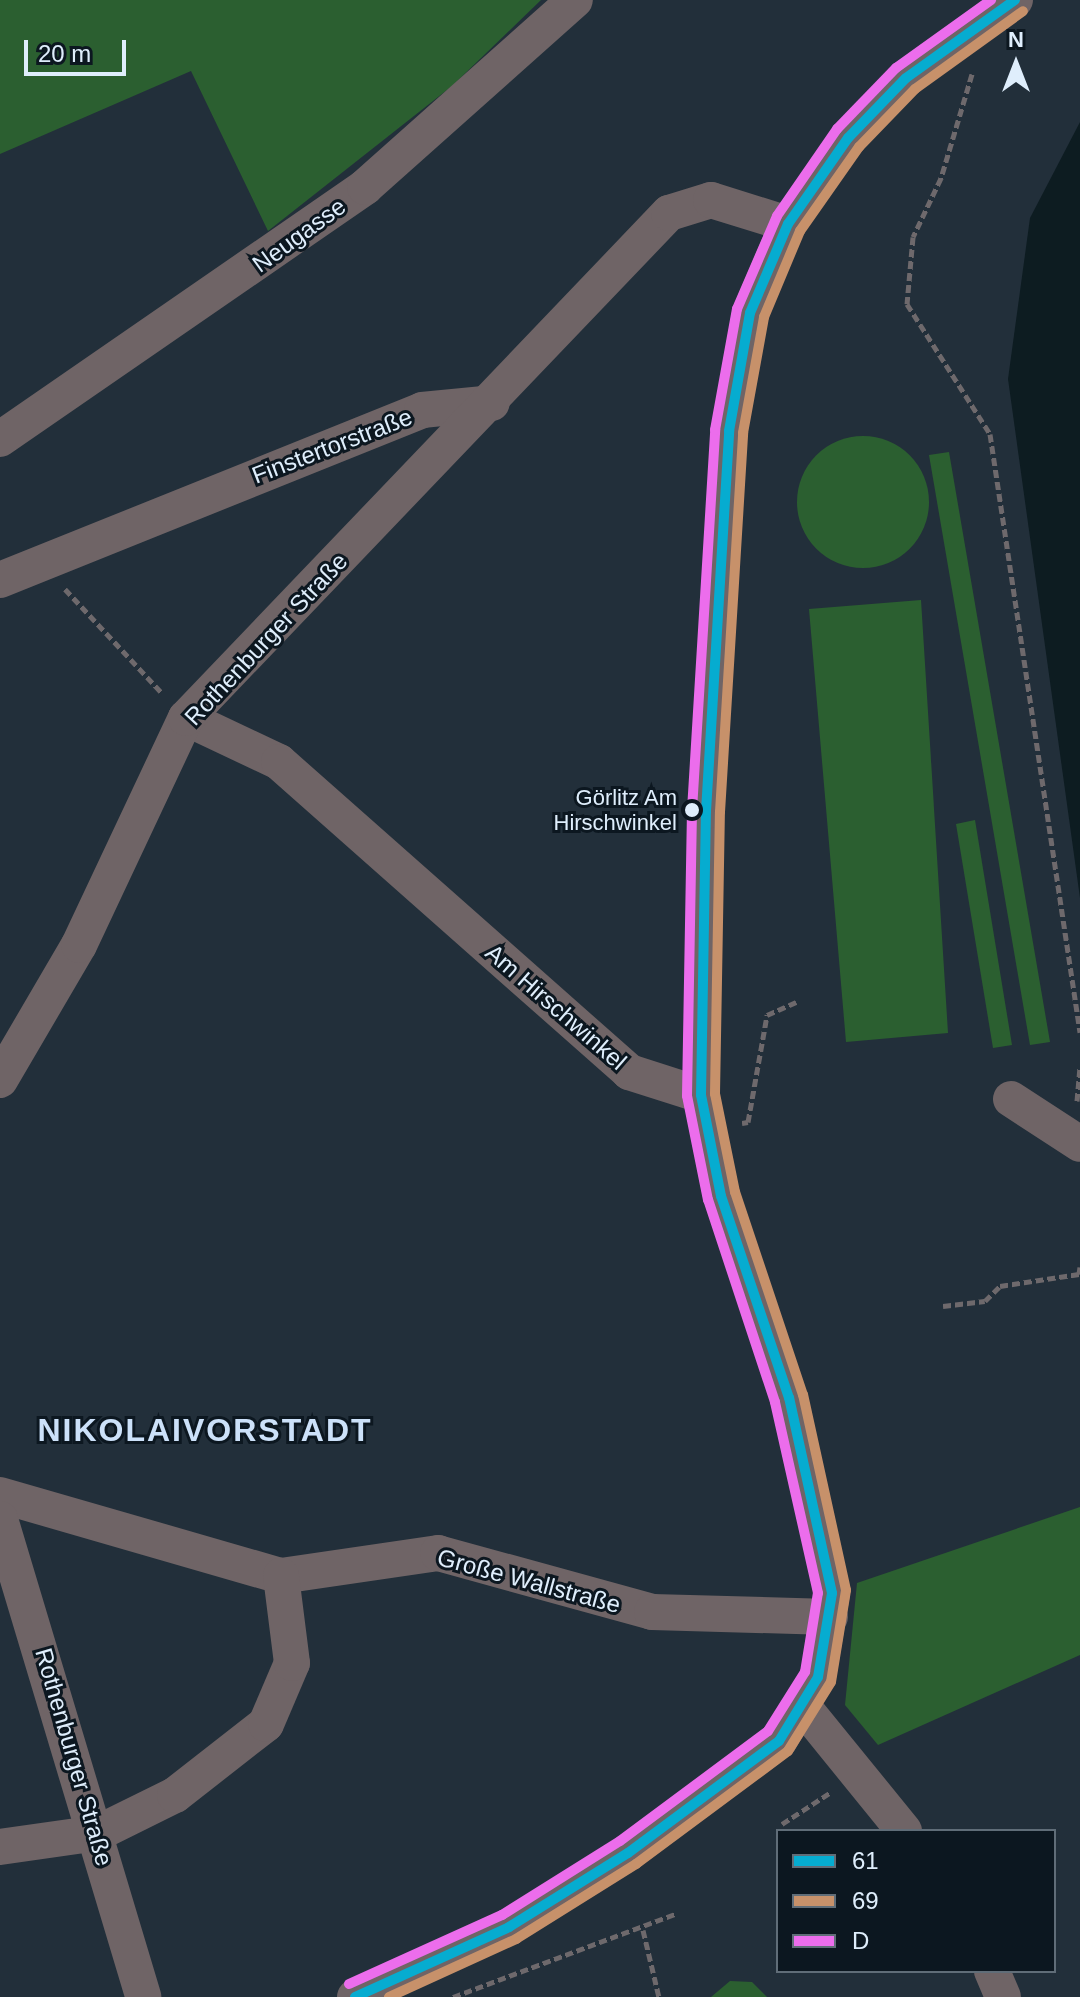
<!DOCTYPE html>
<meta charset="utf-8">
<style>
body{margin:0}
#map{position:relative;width:1080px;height:1997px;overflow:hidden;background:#222f3a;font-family:Arial,sans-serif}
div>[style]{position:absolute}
.green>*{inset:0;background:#2b5f30}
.round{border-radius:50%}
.water>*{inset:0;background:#0d1c21}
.path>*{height:5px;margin-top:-2.5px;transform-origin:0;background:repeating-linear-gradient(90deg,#6e696c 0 8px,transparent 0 12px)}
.minor>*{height:36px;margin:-18px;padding:0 18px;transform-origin:18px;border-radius:18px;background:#6f6466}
.bus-1>*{height:10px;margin:-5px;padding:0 5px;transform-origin:5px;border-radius:5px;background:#06acd0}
.bus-2>*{height:10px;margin:-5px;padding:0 5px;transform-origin:5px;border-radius:5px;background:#c7916a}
.bus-3>*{height:10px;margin:-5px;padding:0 5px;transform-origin:5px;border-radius:5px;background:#ec6dec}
.dots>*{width:22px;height:22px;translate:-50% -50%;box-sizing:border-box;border:4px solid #0c1720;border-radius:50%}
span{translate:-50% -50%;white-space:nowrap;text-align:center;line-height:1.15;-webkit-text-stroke:6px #0c1720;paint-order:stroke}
.bus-label{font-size:22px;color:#dfeefc}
.right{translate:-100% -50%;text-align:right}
.street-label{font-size:24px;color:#dfeefc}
.district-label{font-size:32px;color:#cce1f9;font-weight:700;letter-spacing:2px}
.legend{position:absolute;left:776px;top:1829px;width:280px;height:144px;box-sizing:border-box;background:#0c1720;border:2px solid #606d78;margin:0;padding:10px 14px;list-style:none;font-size:24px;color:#dfeefc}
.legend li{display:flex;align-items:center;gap:16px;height:40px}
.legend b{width:40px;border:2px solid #606d78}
.north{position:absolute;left:976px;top:24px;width:80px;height:80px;-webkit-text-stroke:6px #0c1720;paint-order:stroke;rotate:0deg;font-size:22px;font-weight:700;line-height:32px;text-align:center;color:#dfeefc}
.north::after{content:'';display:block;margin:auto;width:28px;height:36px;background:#dfeefc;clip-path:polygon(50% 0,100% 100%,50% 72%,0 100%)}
.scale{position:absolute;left:24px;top:40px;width:102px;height:36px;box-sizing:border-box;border:4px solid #dfeefc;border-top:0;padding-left:10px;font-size:24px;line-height:28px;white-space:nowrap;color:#dfeefc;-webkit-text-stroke:6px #0c1720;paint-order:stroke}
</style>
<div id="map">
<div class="green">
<div style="clip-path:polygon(0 0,541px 0,452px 86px,268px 231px,191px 71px,0 154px)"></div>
<div class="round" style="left:797px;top:436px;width:132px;height:132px"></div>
<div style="clip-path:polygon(949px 452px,1050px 1042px,1030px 1045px,929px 455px)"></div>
<div style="clip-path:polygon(921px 600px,948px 1033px,846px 1042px,809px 609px)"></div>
<div style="clip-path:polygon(975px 820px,1012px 1045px,993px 1048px,956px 824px)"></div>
<div style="clip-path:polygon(1080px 1507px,1080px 1655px,878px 1745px,845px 1705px,857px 1583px)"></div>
<div style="clip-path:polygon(730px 1981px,752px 1982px,767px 1997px,711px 1997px)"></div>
</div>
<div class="water">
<div style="clip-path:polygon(1080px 122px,1080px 898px,1008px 379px,1030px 218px)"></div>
</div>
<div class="path">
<div style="left:972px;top:74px;width:109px;rotate:106.6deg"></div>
<div style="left:941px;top:178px;width:65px;rotate:115.4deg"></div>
<div style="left:913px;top:237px;width:67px;rotate:95.1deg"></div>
<div style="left:907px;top:304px;width:154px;rotate:57.4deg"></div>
<div style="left:990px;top:434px;width:605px;rotate:81.44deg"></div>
<div style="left:65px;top:589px;width:142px;rotate:47deg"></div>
<div style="left:1077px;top:1101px;width:33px;rotate:-85deg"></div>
<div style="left:742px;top:1123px;width:6px;rotate:-9deg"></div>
<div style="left:748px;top:1122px;width:109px;rotate:-79.9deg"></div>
<div style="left:767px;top:1015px;width:32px;rotate:-24deg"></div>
<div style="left:943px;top:1306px;width:42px;rotate:-6.8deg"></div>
<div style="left:985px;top:1301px;width:21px;rotate:-45deg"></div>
<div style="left:1000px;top:1286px;width:80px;rotate:-8.6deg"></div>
<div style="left:1079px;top:1274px;width:7px;rotate:-82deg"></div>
<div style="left:782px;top:1824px;width:59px;rotate:-33.1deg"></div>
<div style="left:643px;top:1930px;width:69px;rotate:76.6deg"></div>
<div style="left:453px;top:1997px;width:237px;rotate:-20.5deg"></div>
</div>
<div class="minor">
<div style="left:0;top:439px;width:444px;rotate:-34.6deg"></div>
<div style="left:365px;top:187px;width:281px;rotate:-41.7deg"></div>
<div style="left:0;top:580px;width:455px;rotate:-21.9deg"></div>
<div style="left:422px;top:410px;width:70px;rotate:-5.7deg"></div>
<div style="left:186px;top:718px;width:103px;rotate:25.3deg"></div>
<div style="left:279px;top:762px;width:468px;rotate:41.5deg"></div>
<div style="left:629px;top:1072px;width:76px;rotate:17.7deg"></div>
<div style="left:0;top:1080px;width:156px;rotate:-59.7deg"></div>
<div style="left:79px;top:945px;width:251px;rotate:-64.8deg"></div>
<div style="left:186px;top:718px;width:699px;rotate:-46.28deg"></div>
<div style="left:669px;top:213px;width:44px;rotate:-17.2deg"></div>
<div style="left:711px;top:200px;width:81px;rotate:17.3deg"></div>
<div style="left:1011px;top:1099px;width:82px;rotate:33.1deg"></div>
<div style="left:0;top:1495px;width:292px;rotate:16.1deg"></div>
<div style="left:281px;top:1576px;width:159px;rotate:-8.3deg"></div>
<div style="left:438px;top:1553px;width:222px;rotate:15.4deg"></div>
<div style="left:652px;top:1612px;width:178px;rotate:1.6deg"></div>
<div style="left:0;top:1519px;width:499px;rotate:73.3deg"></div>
<div style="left:805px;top:1709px;width:157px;rotate:50.9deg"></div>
<div style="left:0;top:1847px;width:99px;rotate:-8.1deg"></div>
<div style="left:98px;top:1833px;width:86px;rotate:-26.3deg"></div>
<div style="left:175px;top:1795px;width:115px;rotate:-38deg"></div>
<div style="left:266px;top:1724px;width:66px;rotate:-66.9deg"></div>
<div style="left:292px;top:1663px;width:88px;rotate:-97.2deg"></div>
<div style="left:992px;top:1971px;width:28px;rotate:67deg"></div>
<div style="left:355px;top:1997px;width:169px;rotate:-24.4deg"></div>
<div style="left:509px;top:1927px;width:140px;rotate:-31.9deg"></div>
<div style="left:628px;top:1853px;width:188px;rotate:-36.6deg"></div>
<div style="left:779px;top:1741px;width:75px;rotate:-58.6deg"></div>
<div style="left:818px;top:1677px;width:85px;rotate:-80.5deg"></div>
<div style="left:832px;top:1593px;width:200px;rotate:-102.4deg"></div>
<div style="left:789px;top:1398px;width:213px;rotate:-108.6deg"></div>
<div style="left:721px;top:1196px;width:103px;rotate:-101.2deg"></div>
<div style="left:701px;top:1095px;width:284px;rotate:-89deg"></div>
<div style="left:706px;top:811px;width:381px;rotate:-86.5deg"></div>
<div style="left:729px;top:431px;width:120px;rotate:-79.9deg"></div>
<div style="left:750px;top:313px;width:97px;rotate:-66.9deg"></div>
<div style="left:788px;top:224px;width:105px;rotate:-55.1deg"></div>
<div style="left:848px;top:138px;width:83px;rotate:-46deg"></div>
<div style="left:906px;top:78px;width:134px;rotate:-35.6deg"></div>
</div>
<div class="bus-1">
<div style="left:355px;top:1997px;width:169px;rotate:-24.4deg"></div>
<div style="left:509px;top:1927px;width:140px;rotate:-31.9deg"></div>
<div style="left:628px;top:1853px;width:188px;rotate:-36.6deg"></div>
<div style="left:779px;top:1741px;width:75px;rotate:-58.6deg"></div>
<div style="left:818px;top:1677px;width:85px;rotate:-80.5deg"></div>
<div style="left:832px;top:1593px;width:200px;rotate:-102.4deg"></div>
<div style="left:789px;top:1398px;width:213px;rotate:-108.6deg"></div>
<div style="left:721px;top:1196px;width:103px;rotate:-101.2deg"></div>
<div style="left:701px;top:1095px;width:284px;rotate:-89deg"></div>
<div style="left:706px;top:811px;width:381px;rotate:-86.5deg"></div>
<div style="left:729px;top:431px;width:120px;rotate:-79.9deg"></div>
<div style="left:750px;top:313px;width:97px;rotate:-66.9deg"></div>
<div style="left:788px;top:224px;width:105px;rotate:-55.1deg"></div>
<div style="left:848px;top:138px;width:83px;rotate:-46deg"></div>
<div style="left:906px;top:78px;width:134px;rotate:-35.6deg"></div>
</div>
<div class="bus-2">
<div style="left:389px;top:1997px;width:140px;rotate:-24.5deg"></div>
<div style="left:516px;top:1939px;width:142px;rotate:-32deg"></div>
<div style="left:636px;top:1864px;width:189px;rotate:-36.6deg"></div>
<div style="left:788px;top:1751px;width:81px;rotate:-58.1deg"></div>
<div style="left:831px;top:1682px;width:93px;rotate:-80.7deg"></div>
<div style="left:846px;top:1590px;width:200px;rotate:-102.4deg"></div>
<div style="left:803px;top:1395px;width:214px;rotate:-108.5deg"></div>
<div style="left:735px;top:1192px;width:100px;rotate:-101.5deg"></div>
<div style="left:715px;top:1094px;width:282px;rotate:-89deg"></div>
<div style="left:720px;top:812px;width:380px;rotate:-86.5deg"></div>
<div style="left:743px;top:433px;width:118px;rotate:-79.7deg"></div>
<div style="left:764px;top:317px;width:93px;rotate:-67.3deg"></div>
<div style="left:800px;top:231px;width:103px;rotate:-54.9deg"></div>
<div style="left:859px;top:147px;width:81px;rotate:-46deg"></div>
<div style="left:915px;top:89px;width:133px;rotate:-35.8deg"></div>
</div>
<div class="bus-3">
<div style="left:349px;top:1984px;width:168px;rotate:-24.3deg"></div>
<div style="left:502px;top:1915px;width:139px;rotate:-32.1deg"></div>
<div style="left:620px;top:1841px;width:184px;rotate:-36.6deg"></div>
<div style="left:768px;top:1731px;width:70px;rotate:-57.9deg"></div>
<div style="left:805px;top:1672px;width:80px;rotate:-80.7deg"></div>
<div style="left:818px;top:1593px;width:196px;rotate:-102.7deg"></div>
<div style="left:775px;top:1402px;width:213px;rotate:-108.3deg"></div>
<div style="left:708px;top:1200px;width:106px;rotate:-101.4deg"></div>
<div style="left:687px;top:1096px;width:286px;rotate:-89deg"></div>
<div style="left:692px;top:810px;width:381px;rotate:-86.5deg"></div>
<div style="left:715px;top:430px;width:123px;rotate:-79.7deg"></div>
<div style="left:737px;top:309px;width:101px;rotate:-66.7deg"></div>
<div style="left:777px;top:216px;width:106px;rotate:-55.4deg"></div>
<div style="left:837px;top:129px;width:85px;rotate:-46deg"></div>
<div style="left:896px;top:68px;width:117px;rotate:-35.6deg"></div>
</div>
<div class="dots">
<div style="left:692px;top:810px;background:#dfeefc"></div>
</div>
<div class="bus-label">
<span class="right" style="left:677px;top:810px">Görlitz Am<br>Hirschwinkel</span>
</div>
<div class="street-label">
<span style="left:299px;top:235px;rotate:-36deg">Neugasse</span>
<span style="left:332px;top:446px;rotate:-21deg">Finstertorstraße</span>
<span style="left:266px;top:639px;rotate:-47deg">Rothenburger Straße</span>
<span style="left:556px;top:1007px;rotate:41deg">Am Hirschwinkel</span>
<span style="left:529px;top:1581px;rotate:15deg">Große Wallstraße</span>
<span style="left:74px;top:1757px;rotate:74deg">Rothenburger Straße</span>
</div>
<div class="district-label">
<span style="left:205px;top:1430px">NIKOLAIVORSTADT</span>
</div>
<ul class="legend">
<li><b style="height:10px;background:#06acd0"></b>61</li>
<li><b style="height:10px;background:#c7916a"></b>69</li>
<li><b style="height:10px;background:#ec6dec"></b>D</li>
</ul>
<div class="north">N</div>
<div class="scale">20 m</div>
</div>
